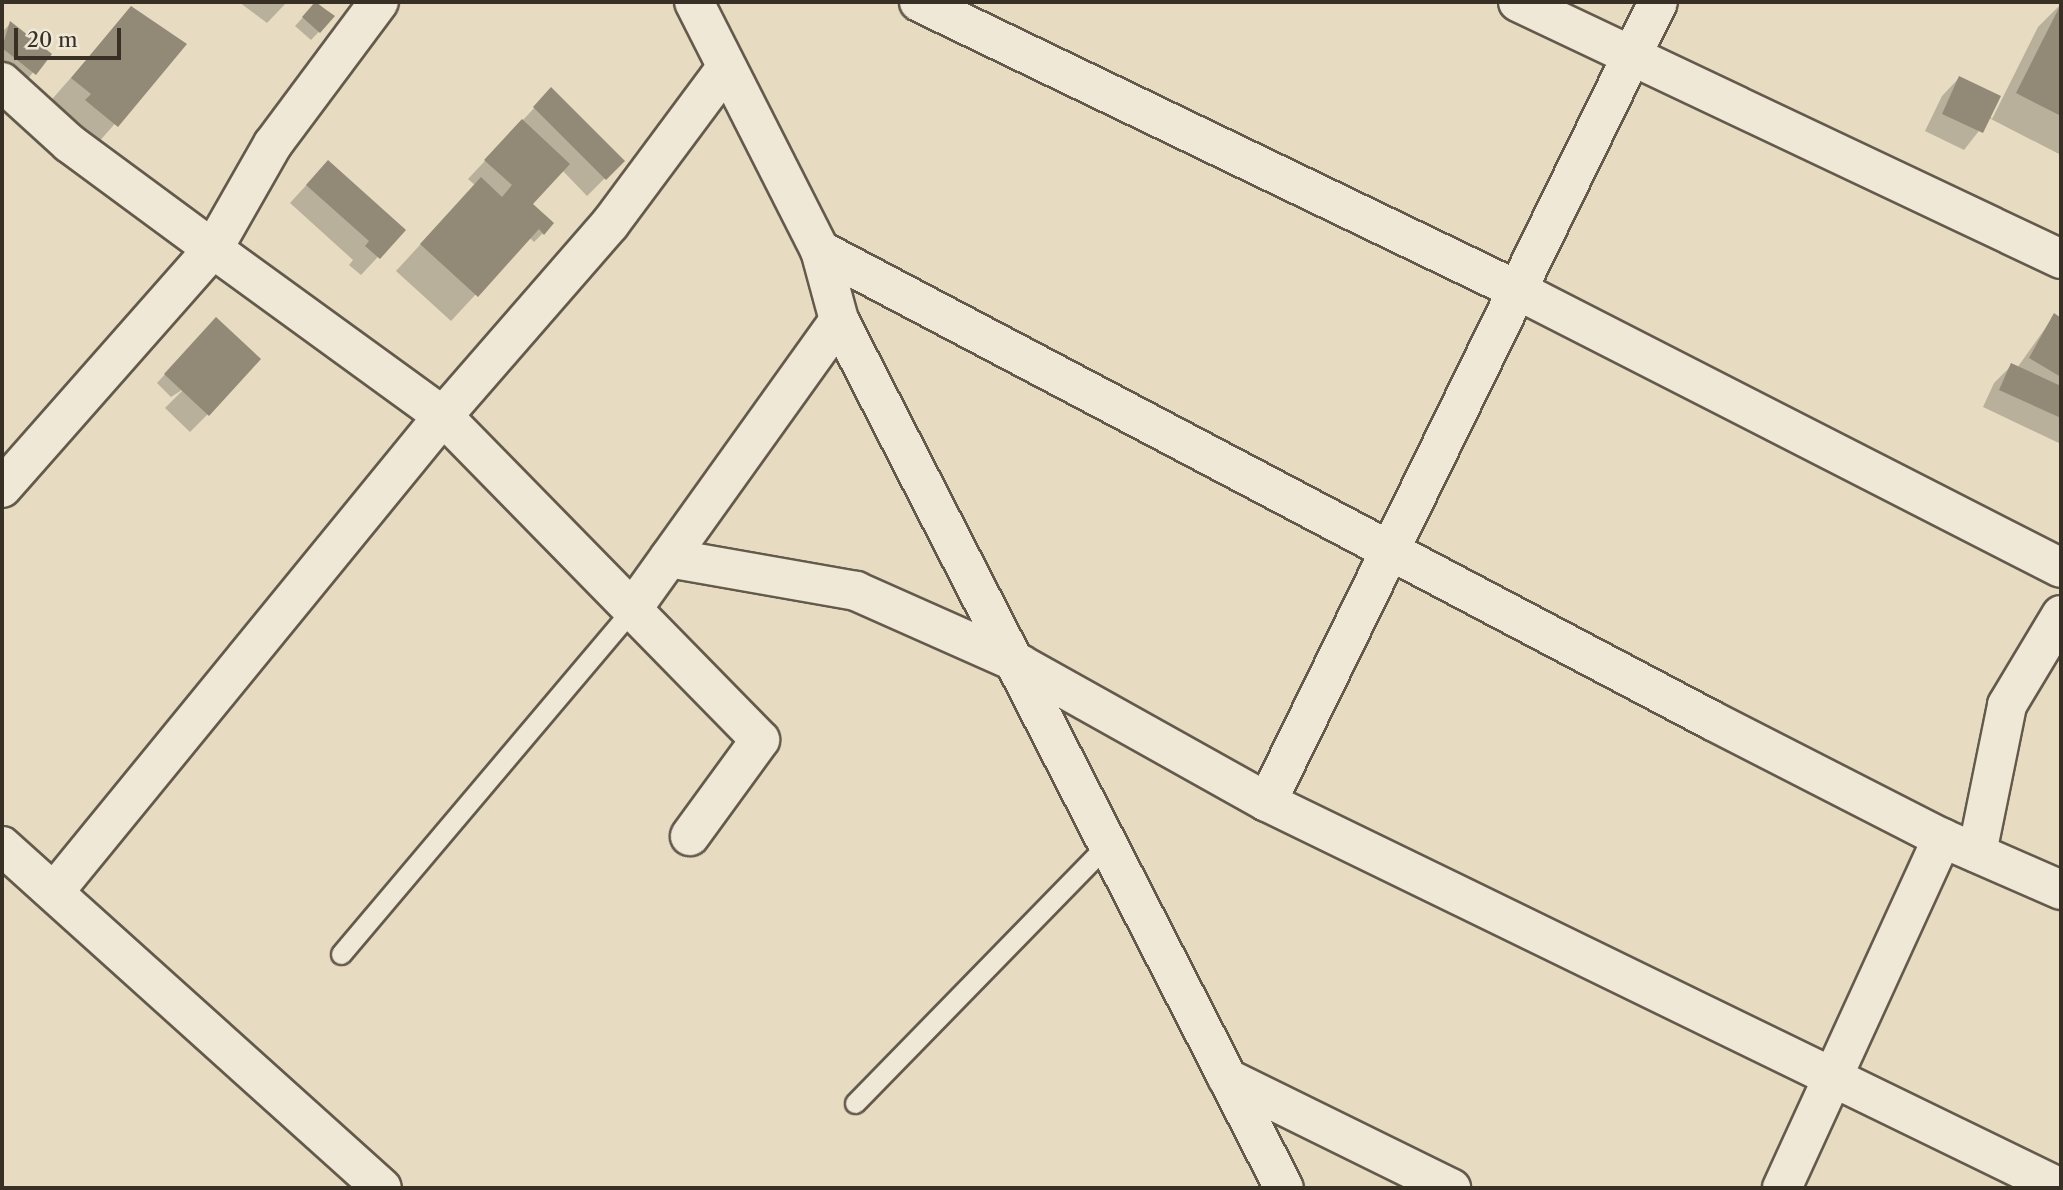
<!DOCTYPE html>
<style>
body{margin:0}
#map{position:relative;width:2063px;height:1190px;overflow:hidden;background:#e7dcc2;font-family:"Libre Caslon Text",serif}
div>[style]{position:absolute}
.shadow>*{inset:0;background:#0003}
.building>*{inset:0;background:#938977}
.roads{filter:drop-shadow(2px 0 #645a4c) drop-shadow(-2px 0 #645a4c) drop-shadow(0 2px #645a4c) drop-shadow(0 -2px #645a4c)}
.lane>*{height:19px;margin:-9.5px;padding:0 9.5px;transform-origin:9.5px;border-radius:9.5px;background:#efe8d7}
.street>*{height:38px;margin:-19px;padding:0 19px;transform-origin:19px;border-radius:19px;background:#efe8d7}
span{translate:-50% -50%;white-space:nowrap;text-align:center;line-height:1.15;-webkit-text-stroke:5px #efe8d7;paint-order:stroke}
.frame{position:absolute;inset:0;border:4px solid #382f25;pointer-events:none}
.scale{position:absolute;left:14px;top:28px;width:107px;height:32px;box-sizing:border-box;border:4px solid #382f25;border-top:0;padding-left:9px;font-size:21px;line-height:24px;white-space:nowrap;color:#382f25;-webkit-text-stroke:5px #efe8d7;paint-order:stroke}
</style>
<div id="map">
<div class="shadow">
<div style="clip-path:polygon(239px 2px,287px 2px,267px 23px)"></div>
<div style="clip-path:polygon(317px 2px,333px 17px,311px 40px,295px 26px)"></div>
<div style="clip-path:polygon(2061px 4px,2061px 155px,1989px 118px,1964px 150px,1925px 131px,1942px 96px,1959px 78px,1992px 119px,2038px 27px)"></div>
<div style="clip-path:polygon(131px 9px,185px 44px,90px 152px,47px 105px)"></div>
<div style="clip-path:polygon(10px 24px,49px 54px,17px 91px,2px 79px,2px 32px)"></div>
<div style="clip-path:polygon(551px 90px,622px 161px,587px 196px,562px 170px,531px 204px,543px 233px,534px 242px,529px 237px,451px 321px,396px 271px,475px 185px,468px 179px)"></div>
<div style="clip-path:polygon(311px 180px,403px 230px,361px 275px,349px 265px,353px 260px,290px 203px)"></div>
<div style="clip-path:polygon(2054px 316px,2061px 320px,2061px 444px,1983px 407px,1994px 383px,2012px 365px,2017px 368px)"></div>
<div style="clip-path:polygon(199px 337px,208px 414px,190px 432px,165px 408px,185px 388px,171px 397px,157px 383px)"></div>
</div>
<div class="building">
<div style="clip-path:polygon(315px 2px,335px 16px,320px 33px,302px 17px)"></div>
<div style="clip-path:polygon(2061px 4px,2061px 116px,2016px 93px)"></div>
<div style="clip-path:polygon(131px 6px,187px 44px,118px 127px,85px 100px,91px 94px,71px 78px)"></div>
<div style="clip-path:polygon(10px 21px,52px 54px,36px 75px,2px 48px)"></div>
<div style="clip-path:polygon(1959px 76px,2001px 96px,1983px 133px,1942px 114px)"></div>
<div style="clip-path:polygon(551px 87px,625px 161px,606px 180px,533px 107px)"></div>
<div style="clip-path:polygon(522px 119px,570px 164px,533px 204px,554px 223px,544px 235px,539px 229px,478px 297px,420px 244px,481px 177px,502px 197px,512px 185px,484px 160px)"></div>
<div style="clip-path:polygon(328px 160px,406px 230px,380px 259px,365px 246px,369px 241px,306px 185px)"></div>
<div style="clip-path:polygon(2054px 313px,2061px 318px,2061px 377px,2029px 358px)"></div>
<div style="clip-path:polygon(216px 317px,261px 359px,209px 416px,164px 374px)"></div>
<div style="clip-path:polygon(2011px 363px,2061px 386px,2061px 418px,1999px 390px)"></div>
</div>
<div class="roads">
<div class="lane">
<div style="left:341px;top:954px;width:453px;rotate:-49.8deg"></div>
<div style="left:855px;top:1103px;width:363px;rotate:-45.7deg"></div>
</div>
<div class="street">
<div style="left:694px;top:2px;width:278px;rotate:63.1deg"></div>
<div style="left:820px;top:250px;width:73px;rotate:74.8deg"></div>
<div style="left:839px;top:320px;width:975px;rotate:62.86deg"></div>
<div style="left:919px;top:2px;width:668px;rotate:25.72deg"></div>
<div style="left:1521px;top:292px;width:606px;rotate:27.07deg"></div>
<div style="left:1518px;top:2px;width:601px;rotate:25.33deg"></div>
<div style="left:2px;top:82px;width:91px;rotate:42.3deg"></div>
<div style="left:69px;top:143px;width:179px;rotate:36.4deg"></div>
<div style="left:213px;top:249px;width:121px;rotate:-60.3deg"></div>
<div style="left:273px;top:144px;width:177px;rotate:-53.3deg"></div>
<div style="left:820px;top:250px;width:1010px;rotate:27.81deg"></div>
<div style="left:1713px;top:721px;width:257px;rotate:27.1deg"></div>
<div style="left:1942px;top:838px;width:130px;rotate:23.6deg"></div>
<div style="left:2px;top:488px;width:319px;rotate:-48.6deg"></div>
<div style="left:213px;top:249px;width:284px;rotate:36deg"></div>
<div style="left:443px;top:416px;width:453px;rotate:45.6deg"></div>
<div style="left:760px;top:740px;width:119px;rotate:126.1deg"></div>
<div style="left:669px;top:558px;width:190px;rotate:10deg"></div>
<div style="left:856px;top:591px;width:180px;rotate:24deg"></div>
<div style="left:1020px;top:664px;width:283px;rotate:29.2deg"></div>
<div style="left:1267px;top:802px;width:882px;rotate:25.95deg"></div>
<div style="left:633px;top:608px;width:354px;rotate:-54.4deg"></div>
<div style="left:1267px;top:802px;width:890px;rotate:-63.95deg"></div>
<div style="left:2px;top:846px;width:511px;rotate:41.99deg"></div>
<div style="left:1977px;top:853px;width:151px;rotate:-78.5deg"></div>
<div style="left:2007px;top:705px;width:105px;rotate:-59deg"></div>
<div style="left:54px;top:892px;width:615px;rotate:-50.74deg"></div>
<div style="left:443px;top:416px;width:254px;rotate:-49deg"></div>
<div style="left:610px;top:224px;width:193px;rotate:-53.4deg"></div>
<div style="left:1227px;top:1078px;width:250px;rotate:26.2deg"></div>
<div style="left:1782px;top:1188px;width:385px;rotate:-65.4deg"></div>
</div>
</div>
<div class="frame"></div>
<div class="scale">20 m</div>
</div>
